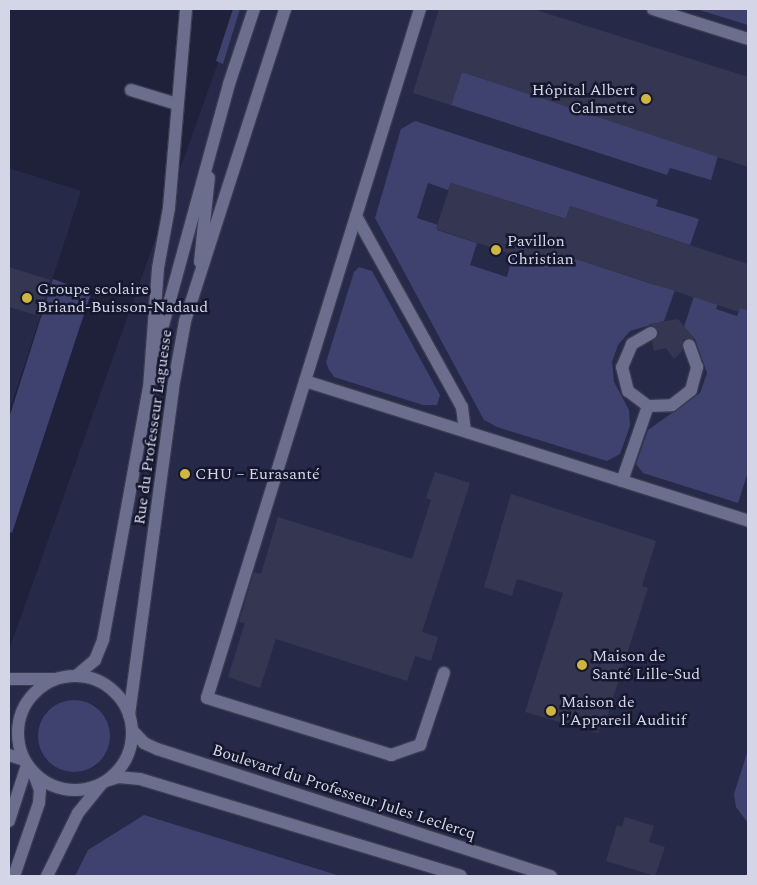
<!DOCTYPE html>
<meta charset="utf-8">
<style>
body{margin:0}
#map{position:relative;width:757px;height:885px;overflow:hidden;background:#1f203a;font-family:Spectral,serif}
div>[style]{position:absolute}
.built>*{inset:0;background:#272948}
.green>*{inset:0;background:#3f426e}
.round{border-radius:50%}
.building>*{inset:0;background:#353752}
.roads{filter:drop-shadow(1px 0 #3a3a50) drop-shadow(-1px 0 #3a3a50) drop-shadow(0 1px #3a3a50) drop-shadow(0 -1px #3a3a50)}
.service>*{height:12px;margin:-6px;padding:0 6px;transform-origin:6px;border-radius:6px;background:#6b6e8c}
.minor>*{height:12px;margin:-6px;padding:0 6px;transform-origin:6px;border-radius:6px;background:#6b6e8c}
.tertiary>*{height:12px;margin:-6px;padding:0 6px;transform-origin:6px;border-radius:6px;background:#6b6e8c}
.tertiary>.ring{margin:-6px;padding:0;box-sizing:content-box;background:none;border:12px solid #6b6e8c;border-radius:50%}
.dots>*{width:14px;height:14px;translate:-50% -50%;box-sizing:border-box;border:2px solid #16172f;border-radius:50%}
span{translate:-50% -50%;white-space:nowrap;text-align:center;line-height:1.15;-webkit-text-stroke:5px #16172f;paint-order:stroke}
.poi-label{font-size:16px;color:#d4d6e7}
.right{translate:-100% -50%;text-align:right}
.left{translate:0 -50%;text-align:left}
.street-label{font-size:16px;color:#d4d6e7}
.frame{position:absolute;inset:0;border:10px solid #d4d6e7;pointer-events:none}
</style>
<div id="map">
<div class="built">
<div style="clip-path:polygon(237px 9px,748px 9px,748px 876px,9px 876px,9px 650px)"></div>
<div style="clip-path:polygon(9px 168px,81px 191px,9px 412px)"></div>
</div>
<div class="green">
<div style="clip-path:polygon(233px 9px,240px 9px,223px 64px,216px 61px)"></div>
<div style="clip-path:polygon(696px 9px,748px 9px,748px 25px)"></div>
<div style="clip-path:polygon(462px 72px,718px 156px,711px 180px,670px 168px,667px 175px,451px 105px)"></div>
<div style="clip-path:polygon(415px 121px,658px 200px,656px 206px,699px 219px,690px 245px,570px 206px,566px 219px,451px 183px,448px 190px,428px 183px,417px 218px,438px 225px,437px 230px,477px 243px,470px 265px,507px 277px,513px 254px,551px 267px,555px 252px,655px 285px,676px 287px,664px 321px,630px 331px,618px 345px,612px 362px,614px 382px,629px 410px,630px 426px,620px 454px,607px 461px,497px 427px,484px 420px,375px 218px,401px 129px)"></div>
<div style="clip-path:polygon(359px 267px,372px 271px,440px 395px,437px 405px,423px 405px,334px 377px,329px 370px,326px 362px,354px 272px)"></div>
<div style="clip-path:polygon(53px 279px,91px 293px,12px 533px,9px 532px,9px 418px)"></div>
<div style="clip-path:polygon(695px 293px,719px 301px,716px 309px,737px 316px,740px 308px,748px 310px,748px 472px,738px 503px,643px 473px,636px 464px,648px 430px,700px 393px,707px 373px,695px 339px,684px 327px)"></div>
<div class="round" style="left:38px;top:700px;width:72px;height:72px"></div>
<div style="clip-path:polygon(748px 750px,748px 823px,736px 807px,734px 794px)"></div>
<div style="clip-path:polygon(144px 815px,340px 876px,75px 876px,88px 850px)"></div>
</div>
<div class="building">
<div style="clip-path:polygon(439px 9px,533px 9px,748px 77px,748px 167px,462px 72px,451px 105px,413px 93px)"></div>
<div style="clip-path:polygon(451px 183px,566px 219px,570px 206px,748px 264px,748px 310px,740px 308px,739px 312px,555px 252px,551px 267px,436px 229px)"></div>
<div style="clip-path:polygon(9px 267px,50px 280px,39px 316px,9px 307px)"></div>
<div style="clip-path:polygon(678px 319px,695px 339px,683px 339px,682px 351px,674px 359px,666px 348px,654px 351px,652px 342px,659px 332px,649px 324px)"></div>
<div style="clip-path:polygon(435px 472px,470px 483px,422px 632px,438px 637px,431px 661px,415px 656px,407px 681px,276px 639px,260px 688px,228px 677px,245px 623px,239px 622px,254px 572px,261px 574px,278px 517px,412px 559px,431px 500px,426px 498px)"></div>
<div style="clip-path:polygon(511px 494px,656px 541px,642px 586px,648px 588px,606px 720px,603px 719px,598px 733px,525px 712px,563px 593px,517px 579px,512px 596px,484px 587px)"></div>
<div style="clip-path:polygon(625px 817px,654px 826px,649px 842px,665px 847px,655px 876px,606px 861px,617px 825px,622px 827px)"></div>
</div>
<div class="roads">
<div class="service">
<div style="left:420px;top:9px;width:721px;rotate:107.18deg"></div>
<div style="left:207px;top:698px;width:193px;rotate:17.2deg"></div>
<div style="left:391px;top:755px;width:31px;rotate:-19deg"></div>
<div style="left:420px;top:745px;width:76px;rotate:-71.6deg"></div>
<div style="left:653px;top:9px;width:100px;rotate:17.5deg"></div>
<div style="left:356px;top:216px;width:218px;rotate:61deg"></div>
<div style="left:462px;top:407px;width:23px;rotate:83deg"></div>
<div style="left:200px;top:262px;width:85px;rotate:-84deg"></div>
<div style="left:651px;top:333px;width:22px;rotate:150deg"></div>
<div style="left:632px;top:344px;width:25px;rotate:113deg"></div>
<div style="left:622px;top:367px;width:25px;rotate:76deg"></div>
<div style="left:628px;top:391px;width:25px;rotate:37deg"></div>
<div style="left:648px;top:406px;width:24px;rotate:-2deg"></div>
<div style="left:672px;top:405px;width:24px;rotate:-38deg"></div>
<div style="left:691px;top:390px;width:24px;rotate:-75deg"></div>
<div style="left:697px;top:367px;width:23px;rotate:-110deg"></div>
<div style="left:156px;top:351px;width:277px;rotate:-74.7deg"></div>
<div style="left:229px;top:84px;width:79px;rotate:-71.6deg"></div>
<div style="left:305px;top:381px;width:465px;rotate:17.5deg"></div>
<div style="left:622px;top:481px;width:79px;rotate:-70.9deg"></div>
<div style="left:9px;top:821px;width:59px;rotate:-72.2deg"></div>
</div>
<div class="minor">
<div style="left:131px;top:90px;width:48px;rotate:16.9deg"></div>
<div style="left:76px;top:676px;width:25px;rotate:-40deg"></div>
<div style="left:95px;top:660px;width:22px;rotate:-68deg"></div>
<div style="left:103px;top:640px;width:256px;rotate:-79.7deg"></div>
<div style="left:149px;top:388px;width:120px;rotate:-85.7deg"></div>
<div style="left:158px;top:268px;width:61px;rotate:-79.6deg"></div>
<div style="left:169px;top:208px;width:200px;rotate:-85.1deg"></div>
<div style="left:9px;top:679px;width:46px"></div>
<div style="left:129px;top:715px;width:330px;rotate:-82.3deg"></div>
<div style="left:173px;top:388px;width:68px;rotate:-79.8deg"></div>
<div style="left:185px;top:321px;width:328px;rotate:-72.2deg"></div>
<div style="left:9px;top:755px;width:16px;rotate:18deg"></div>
</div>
<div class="tertiary">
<div class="ring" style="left:18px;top:676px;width:102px;height:102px"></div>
<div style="left:132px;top:730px;width:18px;rotate:47deg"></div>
<div style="left:144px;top:743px;width:14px;rotate:25deg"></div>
<div style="left:157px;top:749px;width:414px;rotate:17.9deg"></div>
<div style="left:109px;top:780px;width:9px;rotate:-18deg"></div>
<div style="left:118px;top:777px;width:22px;rotate:5deg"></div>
<div style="left:140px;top:779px;width:335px;rotate:16.8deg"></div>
<div style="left:14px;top:876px;width:77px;rotate:-71.1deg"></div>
<div style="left:39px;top:803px;width:13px;rotate:-86deg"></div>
<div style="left:40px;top:790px;width:17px;rotate:-111deg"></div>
<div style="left:47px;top:876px;width:70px;rotate:-63.8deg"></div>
<div style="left:78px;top:813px;width:35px;rotate:-51deg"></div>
</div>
</div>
<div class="dots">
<div style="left:646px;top:99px;background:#ceb837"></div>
<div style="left:496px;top:250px;background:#ceb837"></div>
<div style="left:27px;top:298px;background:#ceb837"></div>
<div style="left:185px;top:474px;background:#ceb837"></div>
<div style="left:582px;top:665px;background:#ceb837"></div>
<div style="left:551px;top:711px;background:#ceb837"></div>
</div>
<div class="poi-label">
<span class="right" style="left:635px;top:99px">Hôpital Albert<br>Calmette</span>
<span class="left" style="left:507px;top:250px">Pavillon<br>Christian</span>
<span class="left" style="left:37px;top:298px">Groupe scolaire<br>Briand-Buisson-Nadaud</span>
<span class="left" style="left:195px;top:474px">CHU – Eurasanté</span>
<span class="left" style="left:592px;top:665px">Maison de<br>Santé Lille-Sud</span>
<span class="left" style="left:561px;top:711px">Maison de<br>l'Appareil Auditif</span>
</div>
<div class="street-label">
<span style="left:153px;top:427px;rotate:-82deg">Rue du Professeur Laguesse</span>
<span style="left:344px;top:792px;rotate:18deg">Boulevard du Professeur Jules Leclercq</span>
</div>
<div class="frame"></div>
</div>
